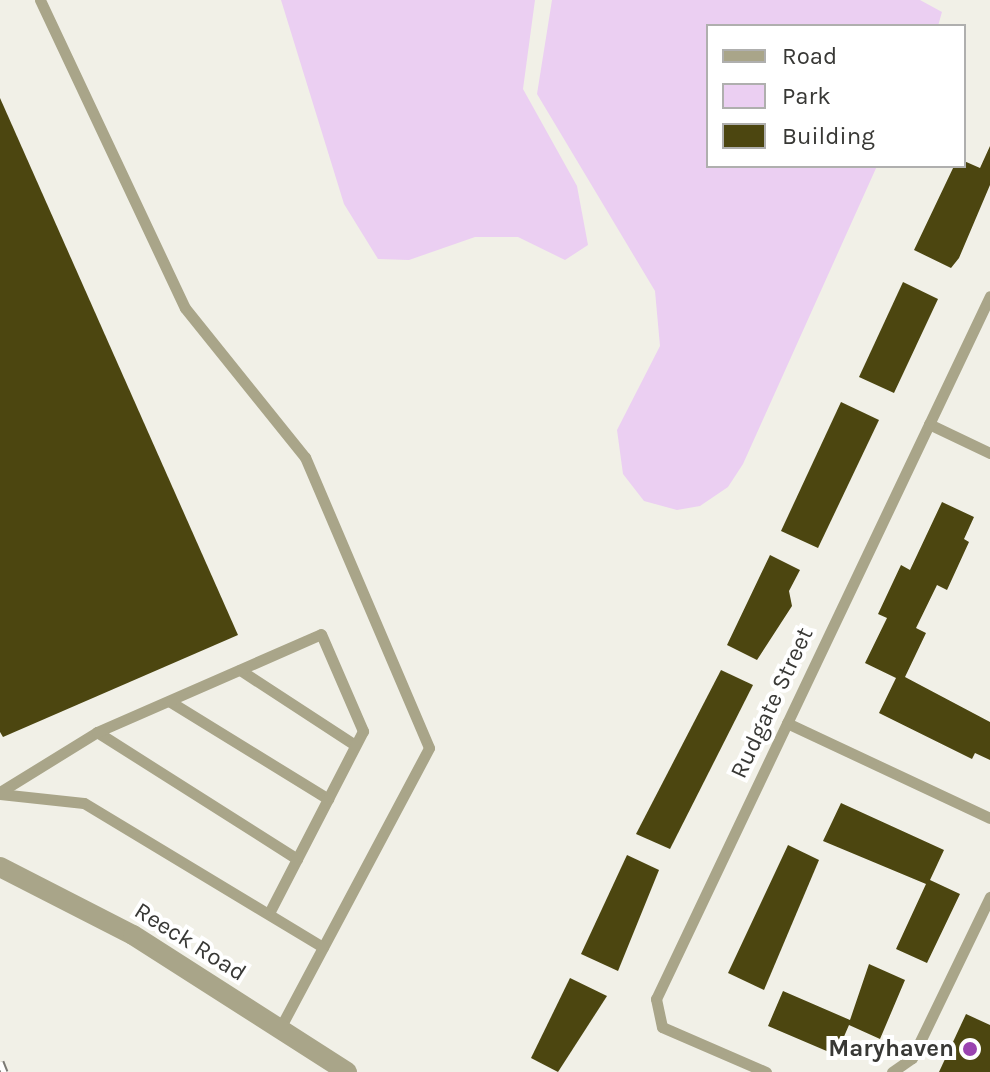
<!DOCTYPE html>
<style>
body{margin:0}
#map{position:relative;width:990px;height:1072px;overflow:hidden;background:#f1f0e7;font-family:Karla,sans-serif}
div>[style]{position:absolute}
.green>*{inset:0;background:#ebcff2}
.building>*{inset:0;background:#4c4610}
.service>*{height:11px;margin:-5.5px;padding:0 5.5px;transform-origin:5.5px;border-radius:5.5px;background:#a9a589}
.tertiary>*{height:20px;margin:-10px;padding:0 10px;transform-origin:10px;border-radius:10px;background:#a9a589}
.rail>*{height:9px;margin-top:-4.5px;transform-origin:0;background:repeating-linear-gradient(90deg,#fff 0 18px,#7b7a75 0 36px);box-sizing:border-box;border-block:2px solid #7b7a75}
.dots>*{width:22px;height:22px;translate:-50% -50%;box-sizing:border-box;border:4px solid #fff;border-radius:50%}
span{translate:-50% -50%;white-space:nowrap;text-align:center;line-height:1.15;-webkit-text-stroke:8px #fff;paint-order:stroke}
.street-label{font-size:24px;color:#383835}
.poi-label{font-size:24px;color:#383835;font-weight:700}
.right{translate:-100% -50%;text-align:right}
.legend{position:absolute;left:706px;top:24px;width:260px;height:144px;box-sizing:border-box;background:#fff;border:2px solid #afafae;margin:0;padding:10px 14px;list-style:none;font-size:24px;color:#383835}
.legend li{display:flex;align-items:center;gap:16px;height:40px}
.legend b{width:40px;border:2px solid #afafae}
</style>
<div id="map">
<div class="green">
<div style="clip-path:polygon(281px 0,535px 0,523px 89px,577px 186px,588px 245px,565px 260px,518px 237px,475px 237px,409px 260px,378px 259px,344px 204px)"></div>
<div style="clip-path:polygon(552px 0,920px 0,942px 12px,938px 26px,708px 26px,708px 166px,877px 166px,743px 464px,728px 487px,700px 506px,677px 510px,644px 501px,623px 474px,617px 430px,660px 346px,655px 291px,537px 94px)"></div>
</div>
<div class="building">
<div style="clip-path:polygon(0 98px,238px 635px,3px 737px,0 732px)"></div>
<div style="clip-path:polygon(990px 146px,990px 185px,959px 258px,951px 268px,914px 250px,954px 166px,964px 161px,980px 168px)"></div>
<div style="clip-path:polygon(903px 282px,938px 299px,894px 393px,859px 377px)"></div>
<div style="clip-path:polygon(841px 402px,879px 420px,818px 548px,781px 531px)"></div>
<div style="clip-path:polygon(942px 502px,974px 517px,964px 539px,969px 542px,947px 590px,937px 585px,916px 628px,926px 633px,905px 677px,990px 722px,990px 760px,975px 753px,972px 759px,879px 713px,896px 678px,865px 663px,887px 618px,878px 614px,901px 565px,910px 570px)"></div>
<div style="clip-path:polygon(770px 555px,800px 570px,789px 591px,792px 606px,757px 660px,727px 645px)"></div>
<div style="clip-path:polygon(721px 670px,753px 685px,670px 849px,636px 834px)"></div>
<div style="clip-path:polygon(841px 803px,944px 850px,930px 880px,960px 894px,927px 963px,896px 949px,926px 884px,823px 841px)"></div>
<div style="clip-path:polygon(788px 845px,819px 860px,764px 990px,728px 973px)"></div>
<div style="clip-path:polygon(627px 855px,659px 870px,618px 971px,581px 954px)"></div>
<div style="clip-path:polygon(869px 964px,905px 980px,880px 1039px,849px 1025px,836px 1055px,768px 1026px,783px 991px,850px 1020px)"></div>
<div style="clip-path:polygon(570px 978px,607px 996px,558px 1072px,531px 1058px)"></div>
<div style="clip-path:polygon(966px 1014px,990px 1025px,990px 1072px,939px 1072px)"></div>
</div>
<div class="service">
<div style="left:40px;top:0;width:340px;rotate:64.8deg"></div>
<div style="left:185px;top:308px;width:191px;rotate:51.2deg"></div>
<div style="left:305px;top:457px;width:316px;rotate:66.9deg"></div>
<div style="left:429px;top:748px;width:317px;rotate:118deg"></div>
<div style="left:929px;top:424px;width:68px;rotate:25.4deg"></div>
<div style="left:240px;top:670px;width:137px;rotate:33.1deg"></div>
<div style="left:169px;top:701px;width:187px;rotate:31.6deg"></div>
<div style="left:787px;top:723px;width:224px;rotate:25.1deg"></div>
<div style="left:97px;top:732px;width:237px;rotate:32.4deg"></div>
<div style="left:0;top:792px;width:114px;rotate:-31.7deg"></div>
<div style="left:97px;top:732px;width:244px;rotate:-23.6deg"></div>
<div style="left:321px;top:634px;width:106px;rotate:66.6deg"></div>
<div style="left:363px;top:731px;width:205px;rotate:117.3deg"></div>
<div style="left:0;top:794px;width:84px;rotate:6.1deg"></div>
<div style="left:84px;top:803px;width:279px;rotate:31.1deg"></div>
<div style="left:766px;top:1072px;width:113px;rotate:-156.6deg"></div>
<div style="left:662px;top:1027px;width:29px;rotate:-102deg"></div>
<div style="left:656px;top:999px;width:778px;rotate:-64.59deg"></div>
<div style="left:892px;top:1072px;width:24px;rotate:-35deg"></div>
<div style="left:912px;top:1058px;width:179px;rotate:-64.2deg"></div>
</div>
<div class="tertiary">
<div style="left:0;top:867px;width:149px;rotate:27.1deg"></div>
<div style="left:133px;top:935px;width:254px;rotate:32.6deg"></div>
</div>
<div class="rail">
<div style="left:0;top:1062px;width:11px;rotate:68deg"></div>
</div>
<div class="dots">
<div style="left:970px;top:1049px;background:#9a43b0"></div>
</div>
<div class="street-label">
<span style="left:772px;top:703px;rotate:-65deg">Rudgate Street</span>
<span style="left:190px;top:942px;rotate:32deg">Reeck Road</span>
</div>
<div class="poi-label">
<span class="right" style="left:954px;top:1049px">Maryhaven</span>
</div>
<ul class="legend">
<li><b style="height:10px;background:#a9a589"></b>Road</li>
<li><b style="height:22px;background:#ebcff2"></b>Park</li>
<li><b style="height:22px;background:#4c4610"></b>Building</li>
</ul>
</div>
